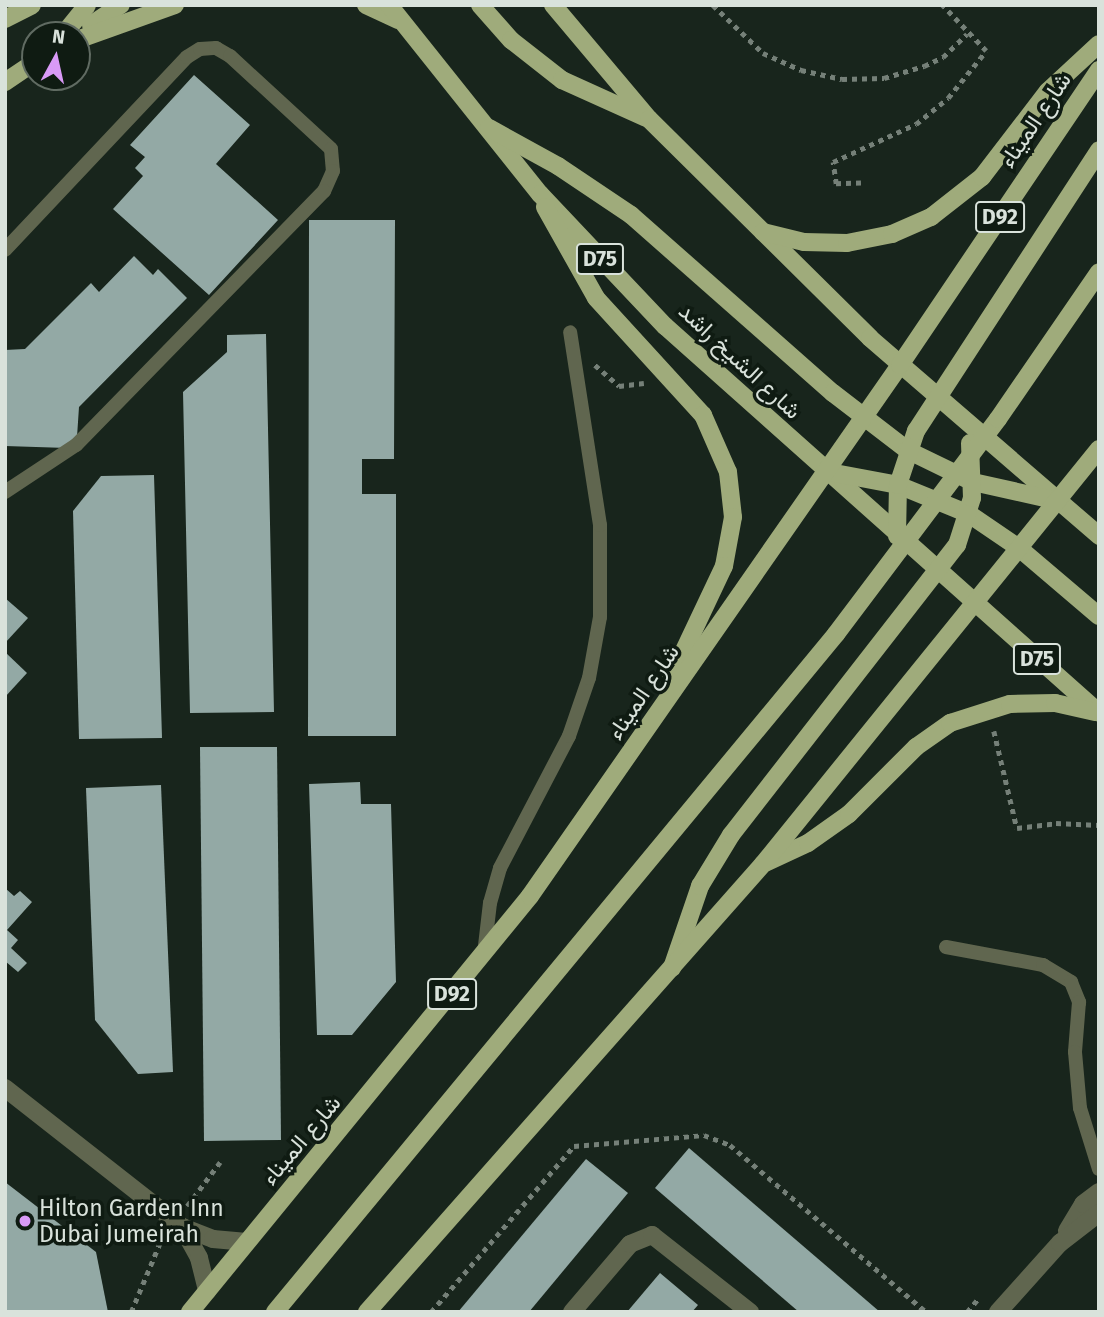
<!DOCTYPE html>
<meta charset="utf-8">
<style>
body{margin:0}
#map{position:relative;width:1104px;height:1317px;overflow:hidden;background:#18251c;font-family:"Fira Sans",Vazirmatn,sans-serif}
div>[style]{position:absolute}
.building>*{inset:0;background:#93a9a5}
.path>*{height:4.5px;margin-top:-2.25px;transform-origin:0;background:repeating-linear-gradient(90deg,#758078 0 5px,transparent 0 10px)}
.service>*{height:14px;margin:-7px;padding:0 7px;transform-origin:7px;border-radius:7px;background:#60664f}
.minor>*{height:18px;margin:-9px;padding:0 9px;transform-origin:9px;border-radius:9px;background:#60664f}
.primary>*{height:18px;margin:-9px;padding:0 9px;transform-origin:9px;border-radius:9px;background:#9fab7b}
.primary-bridge>*{height:18px;margin:-9px;padding:0 9px;transform-origin:9px;border-radius:9px;background:#9fab7b}
.dots>*{width:19px;height:19px;translate:-50% -50%;box-sizing:border-box;border:4px solid #0f1b12;border-radius:50%}
span{translate:-50% -50%;white-space:nowrap;text-align:center;line-height:1.15;-webkit-text-stroke:7px #0f1b12;paint-order:stroke}
.shield-label span{padding:2px 5px;background:#0f1b12;border:2px solid;border-radius:5px;-webkit-text-stroke-width:0}
.shield-label{font-size:21px;color:#d9e2db;font-weight:700}
.street-label{font-size:23px;color:#d9e2db}
.poi-label{font-size:23px;color:#d9e2db}
.left{translate:0 -50%;text-align:left}
.frame{position:absolute;inset:0;border:7px solid #d9e2db;pointer-events:none}
.north{position:absolute;left:21px;top:21px;width:70px;height:70px;box-sizing:border-box;background:#0f1b12;border:2px solid #606b62;border-radius:50%;rotate:8deg;font-size:19px;font-weight:700;line-height:28px;text-align:center;color:#d9e2db}
.north::after{content:'';display:block;margin:auto;width:24px;height:32px;background:#d99af7;clip-path:polygon(50% 0,100% 100%,50% 72%,0 100%)}
</style>
<div id="map">
<div class="building">
<div style="clip-path:polygon(194px 75px,250px 125px,216px 164px,278px 220px,209px 295px,113px 209px,143px 176px,135px 168px,145px 157px,130px 145px)"></div>
<div style="clip-path:polygon(309px 220px,395px 220px,394px 459px,362px 459px,362px 494px,396px 494px,396px 736px,308px 736px)"></div>
<div style="clip-path:polygon(134px 256px,153px 275px,158px 269px,187px 298px,79px 407px,77px 437px,67px 448px,5px 446px,5px 350px,25px 349px,91px 283px,99px 292px)"></div>
<div style="clip-path:polygon(266px 334px,274px 712px,190px 713px,183px 392px,227px 352px,227px 335px)"></div>
<div style="clip-path:polygon(154px 475px,162px 738px,79px 739px,73px 511px,101px 476px)"></div>
<div style="clip-path:polygon(5px 598px,28px 618px,5px 643px)"></div>
<div style="clip-path:polygon(5px 652px,27px 673px,5px 697px)"></div>
<div style="clip-path:polygon(200px 747px,277px 747px,281px 1140px,204px 1141px)"></div>
<div style="clip-path:polygon(360px 782px,361px 804px,391px 804px,396px 982px,352px 1035px,317px 1035px,309px 784px)"></div>
<div style="clip-path:polygon(161px 785px,173px 1072px,138px 1074px,95px 1020px,86px 788px)"></div>
<div style="clip-path:polygon(5px 888px,14px 896px,20px 891px,32px 902px,7px 930px,18px 940px,11px 948px,27px 963px,18px 972px,5px 961px)"></div>
<div style="clip-path:polygon(689px 1148px,880px 1312px,799px 1312px,655px 1188px)"></div>
<div style="clip-path:polygon(586px 1159px,628px 1193px,529px 1312px,458px 1312px)"></div>
<div style="clip-path:polygon(5px 1182px,96px 1252px,108px 1312px,5px 1312px)"></div>
<div style="clip-path:polygon(660px 1273px,698px 1305px,692px 1312px,627px 1312px)"></div>
</div>
<div class="path">
<div style="left:713px;top:5px;width:69px;rotate:43.8deg"></div>
<div style="left:763px;top:53px;width:42px;rotate:24.1deg"></div>
<div style="left:801px;top:70px;width:42px;rotate:12.4deg"></div>
<div style="left:842px;top:79px;width:42px;rotate:-1.4deg"></div>
<div style="left:884px;top:78px;width:42px;rotate:-16.7deg"></div>
<div style="left:924px;top:66px;width:21px;rotate:-25deg"></div>
<div style="left:943px;top:57px;width:33px;rotate:-44deg"></div>
<div style="left:861px;top:183px;width:25px;rotate:178deg"></div>
<div style="left:836px;top:184px;width:22px;rotate:-98deg"></div>
<div style="left:833px;top:162px;width:91px;rotate:-24.6deg"></div>
<div style="left:916px;top:124px;width:41px;rotate:-39.1deg"></div>
<div style="left:948px;top:98px;width:60px;rotate:-51deg"></div>
<div style="left:986px;top:51px;width:64px;rotate:-133.7deg"></div>
<div style="left:595px;top:365px;width:32px;rotate:41deg"></div>
<div style="left:619px;top:386px;width:25px;rotate:-7deg"></div>
<div style="left:994px;top:731px;width:100px;rotate:76.7deg"></div>
<div style="left:1017px;top:828px;width:39px;rotate:-7deg"></div>
<div style="left:1056px;top:823px;width:43px;rotate:2.7deg"></div>
<div style="left:187px;top:1206px;width:55px;rotate:-53.1deg"></div>
<div style="left:131px;top:1312px;width:80px;rotate:-67.3deg"></div>
<div style="left:431px;top:1312px;width:219px;rotate:-49.3deg"></div>
<div style="left:574px;top:1146px;width:130px;rotate:-4.8deg"></div>
<div style="left:704px;top:1135px;width:28px;rotate:21deg"></div>
<div style="left:730px;top:1145px;width:257px;rotate:40.4deg"></div>
<div style="left:967px;top:1312px;width:17px;rotate:-50deg"></div>
</div>
<div class="service">
<div style="left:5px;top:250px;width:265px;rotate:-46.7deg"></div>
<div style="left:187px;top:57px;width:15px;rotate:-32deg"></div>
<div style="left:200px;top:49px;width:16px;rotate:-4deg"></div>
<div style="left:216px;top:48px;width:16px;rotate:30deg"></div>
<div style="left:230px;top:56px;width:137px;rotate:42.6deg"></div>
<div style="left:331px;top:149px;width:22px;rotate:85deg"></div>
<div style="left:333px;top:171px;width:22px;rotate:114deg"></div>
<div style="left:324px;top:191px;width:355px;rotate:134.3deg"></div>
<div style="left:76px;top:445px;width:85px;rotate:146.5deg"></div>
<div style="left:946px;top:947px;width:99px;rotate:10.5deg"></div>
<div style="left:1043px;top:965px;width:33px;rotate:31deg"></div>
<div style="left:1071px;top:982px;width:22px;rotate:68deg"></div>
<div style="left:1079px;top:1002px;width:50px;rotate:94.6deg"></div>
<div style="left:1075px;top:1052px;width:56px;rotate:84.9deg"></div>
<div style="left:1080px;top:1108px;width:64px;rotate:72.7deg"></div>
<div style="left:484px;top:954px;width:51px;rotate:-83.3deg"></div>
<div style="left:490px;top:903px;width:36px;rotate:-74deg"></div>
<div style="left:500px;top:868px;width:149px;rotate:-62.4deg"></div>
<div style="left:569px;top:736px;width:61px;rotate:-71deg"></div>
<div style="left:589px;top:678px;width:62px;rotate:-79.8deg"></div>
<div style="left:600px;top:617px;width:92px;rotate:-90deg"></div>
<div style="left:600px;top:525px;width:195px;rotate:-98.8deg"></div>
</div>
<div class="minor">
<div style="left:5px;top:1088px;width:225px;rotate:38.1deg"></div>
<div style="left:182px;top:1227px;width:35px;rotate:61deg"></div>
<div style="left:199px;top:1258px;width:34px;rotate:76deg"></div>
<div style="left:182px;top:1227px;width:33px;rotate:21deg"></div>
<div style="left:213px;top:1239px;width:34px;rotate:5deg"></div>
<div style="left:1067px;top:1231px;width:31px;rotate:-59deg"></div>
<div style="left:1083px;top:1204px;width:20px;rotate:-37deg"></div>
<div style="left:572px;top:1312px;width:89px;rotate:-49.5deg"></div>
<div style="left:630px;top:1244px;width:24px;rotate:-22deg"></div>
<div style="left:652px;top:1235px;width:125px;rotate:38.2deg"></div>
<div style="left:998px;top:1312px;width:93px;rotate:-48.1deg"></div>
<div style="left:1060px;top:1243px;width:49px;rotate:-37.6deg"></div>
</div>
<div class="primary">
<div style="left:366px;top:5px;width:35px;rotate:25deg"></div>
<div style="left:389px;top:5px;width:242px;rotate:51.4deg"></div>
<div style="left:540px;top:194px;width:182px;rotate:46.6deg"></div>
<div style="left:665px;top:326px;width:581px;rotate:41.72deg"></div>
<div style="left:480px;top:5px;width:47px;rotate:48.5deg"></div>
<div style="left:511px;top:40px;width:65px;rotate:38.1deg"></div>
<div style="left:562px;top:80px;width:92px;rotate:24.3deg"></div>
<div style="left:553px;top:5px;width:149px;rotate:49.9deg"></div>
<div style="left:649px;top:119px;width:311px;rotate:44.7deg"></div>
<div style="left:870px;top:338px;width:303px;rotate:40.8deg"></div>
<div style="left:5px;top:19px;width:30px;rotate:-27deg"></div>
<div style="left:91px;top:25px;width:36px;rotate:-34deg"></div>
<div style="left:63px;top:35px;width:38px;rotate:-51deg"></div>
<div style="left:77px;top:40px;width:104px;rotate:-19.7deg"></div>
<div style="left:5px;top:82px;width:36px;rotate:-34deg"></div>
<div style="left:489px;top:128px;width:79px;rotate:28.8deg"></div>
<div style="left:558px;top:166px;width:88px;rotate:33.9deg"></div>
<div style="left:631px;top:215px;width:269px;rotate:41.4deg"></div>
<div style="left:833px;top:393px;width:93px;rotate:37.6deg"></div>
<div style="left:907px;top:450px;width:73px;rotate:25.9deg"></div>
<div style="left:973px;top:482px;width:87px;rotate:12.6deg"></div>
<div style="left:545px;top:207px;width:104px;rotate:60.7deg"></div>
<div style="left:596px;top:298px;width:159px;rotate:47.6deg"></div>
<div style="left:703px;top:415px;width:62px;rotate:66.3deg"></div>
<div style="left:728px;top:472px;width:45px;rotate:83.7deg"></div>
<div style="left:733px;top:517px;width:50px;rotate:100.4deg"></div>
<div style="left:724px;top:566px;width:124px;rotate:115.3deg"></div>
<div style="left:763px;top:232px;width:42px;rotate:13.7deg"></div>
<div style="left:804px;top:242px;width:43px;rotate:1.3deg"></div>
<div style="left:847px;top:243px;width:46px;rotate:-11.3deg"></div>
<div style="left:892px;top:234px;width:43px;rotate:-23.6deg"></div>
<div style="left:931px;top:217px;width:65px;rotate:-38.1deg"></div>
<div style="left:982px;top:177px;width:108px;rotate:-52.5deg"></div>
<div style="left:1048px;top:91px;width:69px;rotate:-42.7deg"></div>
<div style="left:824px;top:471px;width:75px;rotate:10.7deg"></div>
<div style="left:898px;top:485px;width:77px;rotate:22.2deg"></div>
<div style="left:969px;top:514px;width:60px;rotate:34.2deg"></div>
<div style="left:1019px;top:548px;width:105px;rotate:40.4deg"></div>
<div style="left:897px;top:536px;width:51px;rotate:-88.9deg"></div>
<div style="left:898px;top:485px;width:57px;rotate:-71.6deg"></div>
<div style="left:916px;top:431px;width:335px;rotate:-56.9deg"></div>
<div style="left:767px;top:862px;width:45px;rotate:-24.9deg"></div>
<div style="left:808px;top:843px;width:50px;rotate:-35.3deg"></div>
<div style="left:849px;top:814px;width:95px;rotate:-45deg"></div>
<div style="left:916px;top:747px;width:42px;rotate:-35.2deg"></div>
<div style="left:950px;top:723px;width:63px;rotate:-17.6deg"></div>
<div style="left:1010px;top:704px;width:45px;rotate:-1.3deg"></div>
<div style="left:1055px;top:703px;width:41px;rotate:12.7deg"></div>
<div style="left:672px;top:968px;width:87px;rotate:-71.1deg"></div>
<div style="left:700px;top:886px;width:60px;rotate:-58.7deg"></div>
<div style="left:731px;top:835px;width:368px;rotate:-52.1deg"></div>
<div style="left:957px;top:545px;width:49px;rotate:-72.3deg"></div>
<div style="left:972px;top:498px;width:55px;rotate:-92.1deg"></div>
<div style="left:190px;top:1312px;width:537px;rotate:-50.74deg"></div>
<div style="left:530px;top:896px;width:647px;rotate:-55.13deg"></div>
<div style="left:900px;top:365px;width:356px;rotate:-56deg"></div>
<div style="left:367px;top:1312px;width:598px;rotate:-48.53deg"></div>
<div style="left:763px;top:864px;width:534px;rotate:-51.01deg"></div>
</div>
<div class="primary-bridge">
<div style="left:275px;top:1312px;width:880px;rotate:-50.39deg"></div>
<div style="left:836px;top:634px;width:269px;rotate:-53deg"></div>
<div style="left:998px;top:419px;width:178px;rotate:-55.5deg"></div>
</div>
<div class="dots">
<div style="left:25px;top:1221px;background:#d99af7"></div>
</div>
<div class="shield-label">
<span style="left:1000px;top:217px">D92</span>
<span style="left:600px;top:259px">D75</span>
<span style="left:1037px;top:659px">D75</span>
<span style="left:452px;top:994px">D92</span>
</div>
<div class="street-label">
<span style="left:1035px;top:120px;rotate:-56deg">شارع الميناء</span>
<span style="left:740px;top:361px;rotate:43deg">شارع الشيخ راشد</span>
<span style="left:643px;top:692px;rotate:-56deg">شارع الميناء</span>
<span style="left:301px;top:1140px;rotate:-50deg">شارع الميناء</span>
</div>
<div class="poi-label">
<span class="left" style="left:39px;top:1221px">Hilton Garden Inn<br>Dubai Jumeirah</span>
</div>
<div class="frame"></div>
<div class="north">N</div>
</div>
